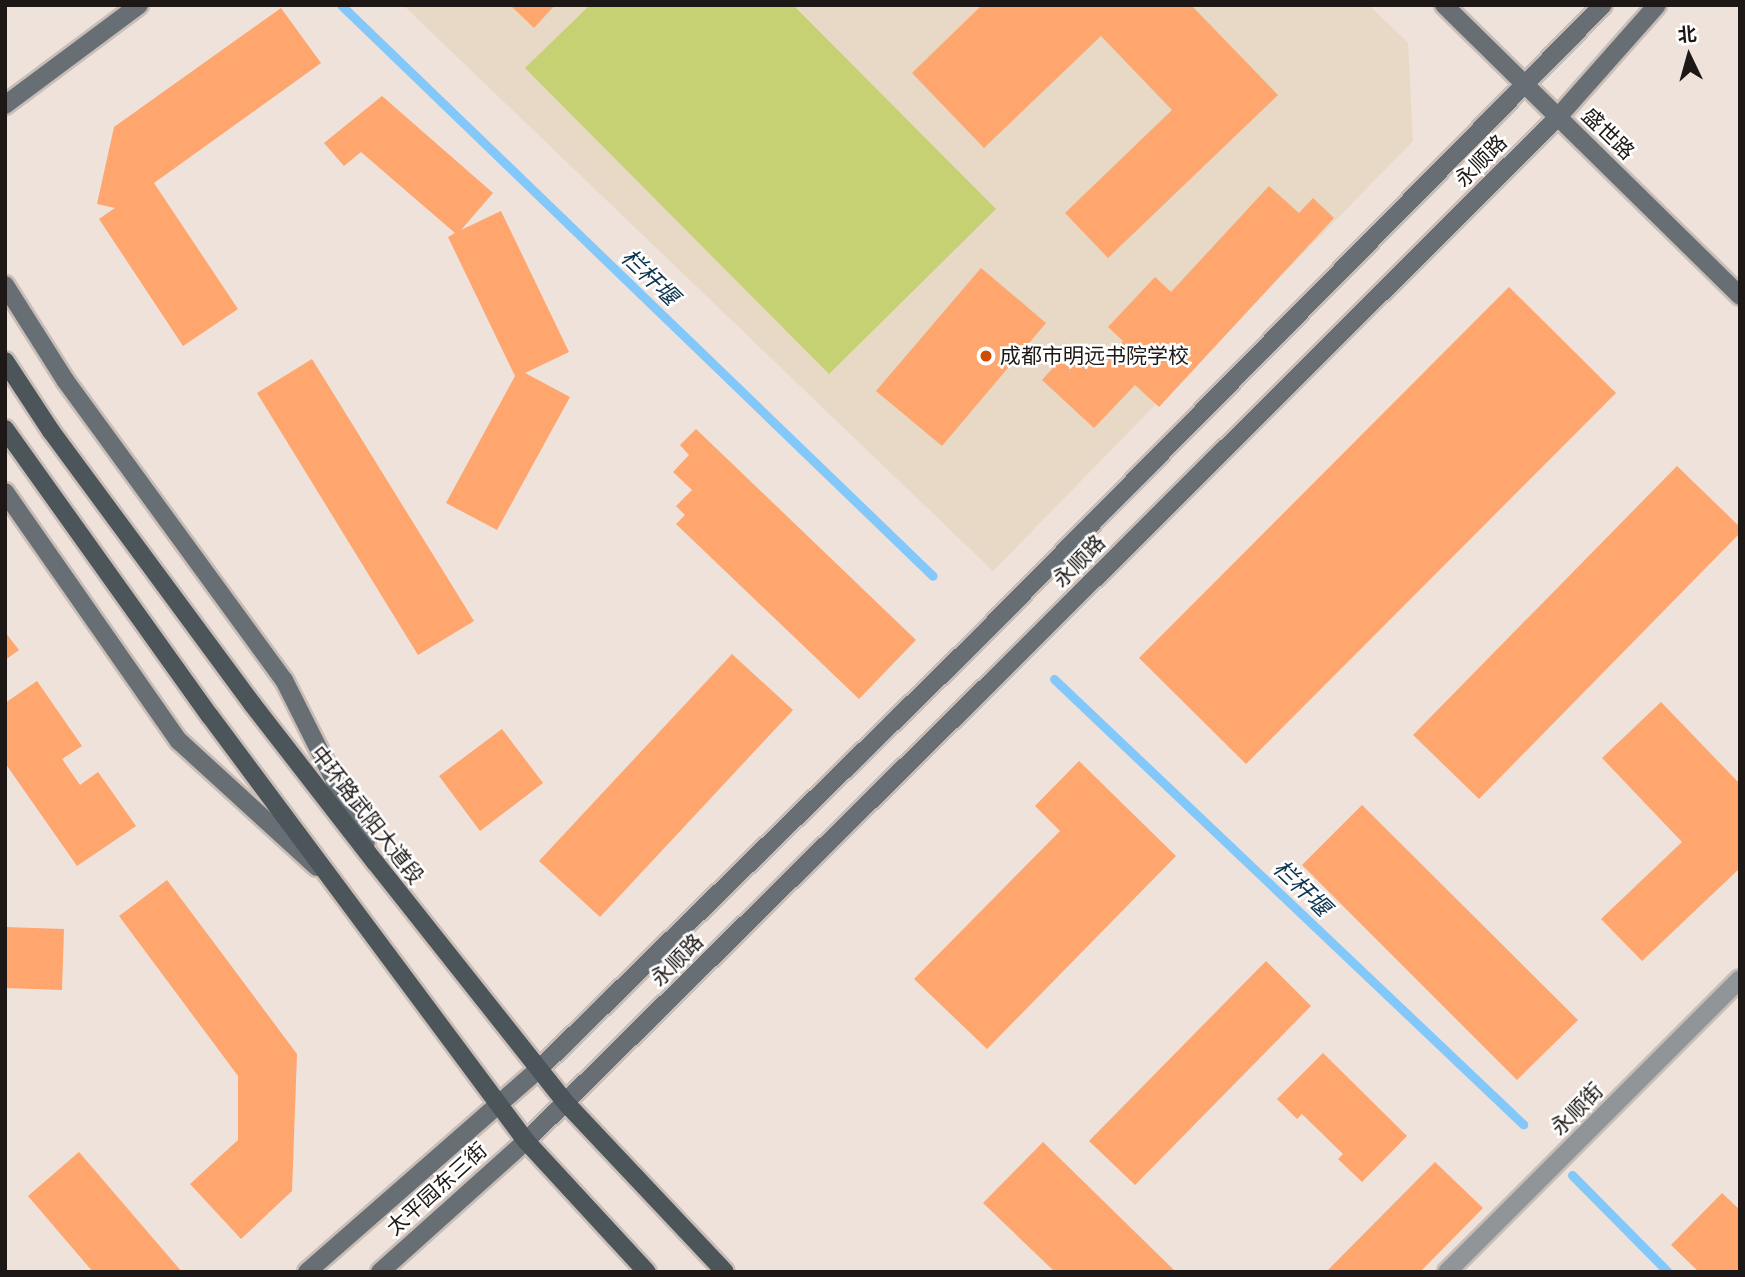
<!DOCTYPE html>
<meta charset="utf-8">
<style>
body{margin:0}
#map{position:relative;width:1745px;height:1277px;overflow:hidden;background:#efe2da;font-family:Montserrat,"Noto Sans SC",sans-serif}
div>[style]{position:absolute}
.education>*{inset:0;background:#e7d9c5}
.green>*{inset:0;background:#c5d172}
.stream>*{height:9px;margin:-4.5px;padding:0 4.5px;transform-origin:4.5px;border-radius:4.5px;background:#83c8fb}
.building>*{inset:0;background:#fea66e}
.roads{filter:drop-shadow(2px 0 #c9beb7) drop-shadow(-2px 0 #c9beb7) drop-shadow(0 2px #c9beb7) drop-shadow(0 -2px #c9beb7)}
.street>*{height:18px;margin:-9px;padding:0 9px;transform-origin:9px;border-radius:9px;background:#8f9598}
.secondary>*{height:18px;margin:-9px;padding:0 9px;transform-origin:9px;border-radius:9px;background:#676f74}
.primary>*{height:18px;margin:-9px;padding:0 9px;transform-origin:9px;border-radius:9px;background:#4b555a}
.dots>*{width:19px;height:19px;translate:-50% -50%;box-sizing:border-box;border:4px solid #fff;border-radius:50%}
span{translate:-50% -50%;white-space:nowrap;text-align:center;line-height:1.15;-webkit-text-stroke:5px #fff;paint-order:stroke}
.street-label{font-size:21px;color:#1d1816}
.poi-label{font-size:21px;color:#1d1816}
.left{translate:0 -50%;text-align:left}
.water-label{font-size:23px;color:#0d344e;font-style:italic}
.frame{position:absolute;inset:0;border:7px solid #1d1816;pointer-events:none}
.north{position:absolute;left:1654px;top:21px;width:70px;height:70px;-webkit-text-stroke:5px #fff;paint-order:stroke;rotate:355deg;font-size:19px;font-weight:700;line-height:28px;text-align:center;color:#1d1816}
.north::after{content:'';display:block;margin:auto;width:24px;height:32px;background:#1d1816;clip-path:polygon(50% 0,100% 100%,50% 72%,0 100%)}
</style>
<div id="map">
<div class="education">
<div style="clip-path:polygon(403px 5px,1369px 5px,1408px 43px,1413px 141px,993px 571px)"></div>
</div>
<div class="green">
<div style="clip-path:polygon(590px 5px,793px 5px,996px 209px,829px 374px,525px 68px)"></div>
</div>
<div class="stream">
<div style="left:341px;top:5px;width:822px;rotate:43.97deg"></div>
<div style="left:1054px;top:679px;width:647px;rotate:43.5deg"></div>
<div style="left:1572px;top:1175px;width:136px;rotate:45.3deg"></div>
</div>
<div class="building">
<div style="clip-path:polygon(510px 5px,555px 5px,534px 28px)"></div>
<div style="clip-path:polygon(982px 5px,1191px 5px,1278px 95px,1108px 258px,1065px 213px,1172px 110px,1101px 36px,984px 148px,912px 73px)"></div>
<div style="clip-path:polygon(281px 8px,321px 63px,154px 183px,238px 309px,183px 346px,99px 219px,115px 208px,97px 204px,114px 127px)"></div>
<div style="clip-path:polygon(382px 96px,493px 193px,461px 230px,501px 211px,569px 352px,525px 373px,570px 397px,497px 530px,446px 503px,515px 376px,448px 237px,455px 233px,361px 152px,344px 166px,324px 143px)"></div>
<div style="clip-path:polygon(1269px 186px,1299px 213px,1313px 198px,1334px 218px,1159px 407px,1135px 385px,1094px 428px,1042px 380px,1073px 346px,1097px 368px,1123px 341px,1108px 327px,1155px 277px,1171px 292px)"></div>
<div style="clip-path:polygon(981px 268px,1046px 323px,942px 446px,876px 391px)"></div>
<div style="clip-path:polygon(1509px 287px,1616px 393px,1246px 764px,1139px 658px)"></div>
<div style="clip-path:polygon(312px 359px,474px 621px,418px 655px,257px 393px)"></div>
<div style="clip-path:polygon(696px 429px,916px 640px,859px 699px,676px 524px,685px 515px,676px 506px,692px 490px,673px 472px,689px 455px,680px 445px)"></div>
<div style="clip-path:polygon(1677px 466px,1740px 527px,1740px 533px,1479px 799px,1413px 735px)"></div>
<div style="clip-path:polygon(5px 632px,19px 650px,5px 660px)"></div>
<div style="clip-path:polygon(732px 654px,793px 710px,600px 917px,539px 861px)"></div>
<div style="clip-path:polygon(37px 681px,82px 746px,62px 759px,80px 785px,98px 772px,136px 826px,77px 866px,5px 763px,5px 703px)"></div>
<div style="clip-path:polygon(1661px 702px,1740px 784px,1740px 868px,1642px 961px,1601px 919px,1682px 842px,1602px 758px)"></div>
<div style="clip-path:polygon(502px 729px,543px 783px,480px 831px,439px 776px)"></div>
<div style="clip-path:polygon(1079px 761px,1176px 856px,987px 1049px,914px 979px,1060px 831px,1035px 806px)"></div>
<div style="clip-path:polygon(1362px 805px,1578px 1020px,1517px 1080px,1302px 865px)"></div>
<div style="clip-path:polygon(167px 880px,297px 1054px,292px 1191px,241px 1239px,190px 1184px,238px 1140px,238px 1076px,119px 916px)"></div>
<div style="clip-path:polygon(5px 927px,64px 929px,62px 990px,5px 988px)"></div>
<div style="clip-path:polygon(1266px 961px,1311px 1006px,1135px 1185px,1089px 1141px)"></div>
<div style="clip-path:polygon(1323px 1053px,1407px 1136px,1362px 1182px,1338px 1159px,1343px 1154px,1302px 1114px,1297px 1119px,1277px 1099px)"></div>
<div style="clip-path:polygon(1043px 1142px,1176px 1272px,1055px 1272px,983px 1203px)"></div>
<div style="clip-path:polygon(79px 1152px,182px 1272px,93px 1272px,28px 1196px)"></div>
<div style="clip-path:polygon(1435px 1162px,1483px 1208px,1420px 1272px,1326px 1272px)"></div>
<div style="clip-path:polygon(1722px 1193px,1740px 1210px,1740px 1272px,1699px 1272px,1671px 1245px)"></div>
</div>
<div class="roads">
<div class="street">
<div style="left:1447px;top:1272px;width:414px;rotate:-45deg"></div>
</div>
<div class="secondary">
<div style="left:1444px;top:5px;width:415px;rotate:44.5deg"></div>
<div style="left:5px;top:105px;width:167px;rotate:-36.7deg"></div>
<div style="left:5px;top:285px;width:112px;rotate:57.7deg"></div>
<div style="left:65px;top:380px;width:371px;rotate:53.9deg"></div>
<div style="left:284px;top:680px;width:182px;rotate:63.3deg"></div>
<div style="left:5px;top:492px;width:304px;rotate:55.1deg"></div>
<div style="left:179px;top:741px;width:187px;rotate:42.4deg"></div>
<div style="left:307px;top:1272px;width:308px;rotate:-41.2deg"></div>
<div style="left:539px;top:1069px;width:612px;rotate:-44.4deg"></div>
<div style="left:976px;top:641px;width:893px;rotate:-45.41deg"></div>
<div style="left:380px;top:1272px;width:196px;rotate:-41.9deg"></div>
<div style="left:526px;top:1141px;width:677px;rotate:-44.64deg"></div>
<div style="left:1008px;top:665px;width:776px;rotate:-44.9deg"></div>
<div style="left:1558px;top:117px;width:149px;rotate:-48.5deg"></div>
</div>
<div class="primary">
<div style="left:5px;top:361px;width:84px;rotate:56.7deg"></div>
<div style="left:51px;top:431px;width:340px;rotate:53.6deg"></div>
<div style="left:253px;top:705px;width:199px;rotate:52.2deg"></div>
<div style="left:375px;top:862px;width:306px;rotate:51.6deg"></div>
<div style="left:565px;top:1102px;width:233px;rotate:46.7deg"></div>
<div style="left:5px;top:429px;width:353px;rotate:54.5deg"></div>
<div style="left:210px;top:716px;width:530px;rotate:53.37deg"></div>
<div style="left:526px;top:1141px;width:178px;rotate:47.3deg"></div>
</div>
</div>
<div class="dots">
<div style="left:986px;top:356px;background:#d04c00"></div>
</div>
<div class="street-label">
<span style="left:1608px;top:134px;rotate:44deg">盛世路</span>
<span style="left:1481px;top:161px;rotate:-45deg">永顺路</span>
<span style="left:1079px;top:561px;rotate:-45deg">永顺路</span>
<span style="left:367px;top:815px;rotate:52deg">中环路武阳大道段</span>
<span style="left:677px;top:960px;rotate:-45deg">永顺路</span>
<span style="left:1577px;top:1109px;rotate:-45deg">永顺街</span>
<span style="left:437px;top:1189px;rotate:-42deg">太平园东三街</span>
</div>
<div class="poi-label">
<span class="left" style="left:1000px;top:356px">成都市明远书院学校</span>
</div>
<div class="water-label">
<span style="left:650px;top:277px;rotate:44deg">栏杆堰</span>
<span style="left:1302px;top:888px;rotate:44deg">栏杆堰</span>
</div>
<div class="frame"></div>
<div class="north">北</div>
</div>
